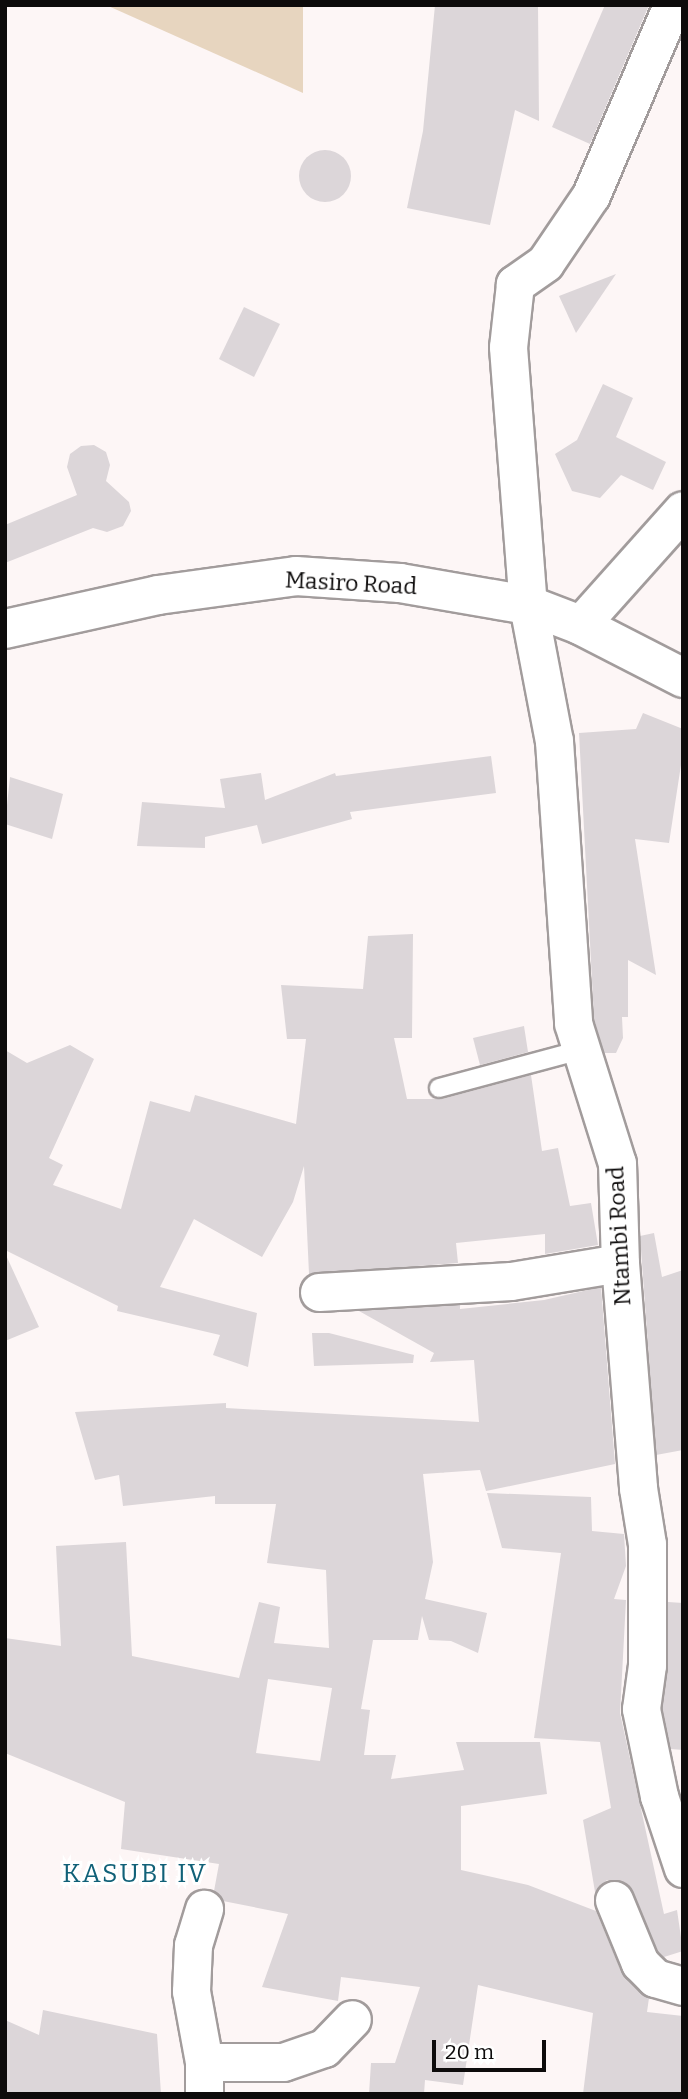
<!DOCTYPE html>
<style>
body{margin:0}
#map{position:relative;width:688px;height:2099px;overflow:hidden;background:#fdf6f6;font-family:Bitter,serif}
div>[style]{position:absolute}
.green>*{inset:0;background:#e7d5bf}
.building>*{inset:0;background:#dcd6d9}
.round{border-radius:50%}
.roads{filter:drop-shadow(2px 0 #a29c9c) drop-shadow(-2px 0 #a29c9c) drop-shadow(0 2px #a29c9c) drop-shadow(0 -2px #a29c9c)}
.lane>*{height:18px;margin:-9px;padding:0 9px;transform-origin:9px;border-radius:9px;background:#fff}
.street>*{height:37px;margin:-18.5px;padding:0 18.5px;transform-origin:18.5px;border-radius:18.5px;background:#fff}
.secondary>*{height:38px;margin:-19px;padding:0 19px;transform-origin:19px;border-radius:19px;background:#fff}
span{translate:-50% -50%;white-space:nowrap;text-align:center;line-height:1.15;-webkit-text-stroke:6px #fff;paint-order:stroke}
.street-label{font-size:23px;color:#0d0b0b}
.quarter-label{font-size:26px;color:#116178;letter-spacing:2px}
.frame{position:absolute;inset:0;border:7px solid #0d0b0b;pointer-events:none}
.scale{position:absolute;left:432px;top:2040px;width:114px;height:32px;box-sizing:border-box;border:4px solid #0d0b0b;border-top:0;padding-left:9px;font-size:21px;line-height:24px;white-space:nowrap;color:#0d0b0b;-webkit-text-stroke:5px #fff;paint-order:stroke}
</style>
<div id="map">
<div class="green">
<div style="clip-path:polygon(106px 5px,303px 5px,303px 93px)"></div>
</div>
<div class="building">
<div style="clip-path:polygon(435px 5px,538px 5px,539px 121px,515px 110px,490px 225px,407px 208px,423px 131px)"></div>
<div style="clip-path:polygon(605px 5px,649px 5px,590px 144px,552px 127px)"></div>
<div class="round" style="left:299px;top:150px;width:52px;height:52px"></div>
<div style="clip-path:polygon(616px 274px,576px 333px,559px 296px)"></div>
<div style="clip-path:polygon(244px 307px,280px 324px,254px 377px,219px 359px)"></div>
<div style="clip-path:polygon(603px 384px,633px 398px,616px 437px,666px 462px,653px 490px,621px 475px,600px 498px,572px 491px,555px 454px,577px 440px)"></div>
<div style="clip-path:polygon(94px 445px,106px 452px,110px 465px,106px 481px,129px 502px,131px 511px,123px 526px,107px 532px,93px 528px,5px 563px,5px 525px,77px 495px,67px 467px,70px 454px,81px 446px)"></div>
<div style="clip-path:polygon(643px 713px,683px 729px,683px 752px,669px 843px,635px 839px,656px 975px,628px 960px,628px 1017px,622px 1017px,623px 1038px,616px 1053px,604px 1053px,594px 1019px,579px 733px,636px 729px)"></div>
<div style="clip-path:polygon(491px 756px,496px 793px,350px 812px,352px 819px,262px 844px,257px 825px,205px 837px,205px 848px,137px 846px,142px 802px,225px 808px,220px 779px,261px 773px,265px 800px,335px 773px,336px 776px)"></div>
<div style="clip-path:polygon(10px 777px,63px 794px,52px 839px,5px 824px)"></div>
<div style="clip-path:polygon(413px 934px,412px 1038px,394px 1038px,407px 1099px,442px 1099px,531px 1075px,542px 1151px,558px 1148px,570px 1206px,591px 1203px,598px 1245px,545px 1254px,545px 1234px,456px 1243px,458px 1263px,309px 1274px,304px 1166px,293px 1202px,262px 1257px,194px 1219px,160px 1287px,257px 1313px,248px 1367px,213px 1355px,220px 1335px,117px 1311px,118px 1306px,5px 1250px,5px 1050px,27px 1063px,70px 1045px,94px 1059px,49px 1158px,63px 1165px,53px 1185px,121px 1209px,150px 1101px,190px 1112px,195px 1095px,296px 1124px,306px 1039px,287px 1039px,281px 985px,363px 989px,368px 936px)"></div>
<div style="clip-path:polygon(524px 1026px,528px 1052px,480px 1065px,473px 1038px)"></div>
<div style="clip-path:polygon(654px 1233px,662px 1277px,683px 1270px,683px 1450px,656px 1455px,640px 1236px)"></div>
<div style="clip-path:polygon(5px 1253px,39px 1327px,5px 1341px)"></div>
<div style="clip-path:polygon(evenodd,601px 1287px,615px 1464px,486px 1491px,480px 1470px,423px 1474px,433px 1562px,425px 1599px,487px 1613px,478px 1653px,451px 1641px,429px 1640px,422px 1616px,418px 1640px,373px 1640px,361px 1709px,370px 1710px,364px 1755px,396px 1755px,391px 1779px,464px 1770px,456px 1742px,540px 1742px,547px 1794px,461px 1806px,461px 1870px,528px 1885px,596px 1911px,621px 1971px,649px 1998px,647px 2012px,683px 2016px,683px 2094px,583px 2094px,593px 2013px,478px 1985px,463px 2085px,425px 2080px,424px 2094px,369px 2094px,371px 2063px,395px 2063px,420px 1987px,341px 1977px,338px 2001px,262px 1987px,288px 1914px,223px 1901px,214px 1891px,219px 1864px,121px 1849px,125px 1802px,5px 1753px,5px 1638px,61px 1646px,56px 1546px,126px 1542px,132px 1656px,239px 1678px,259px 1602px,280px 1607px,274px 1643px,329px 1648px,326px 1570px,267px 1563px,276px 1504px,215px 1504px,215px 1496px,123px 1506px,119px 1475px,95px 1480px,75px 1412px,226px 1403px,226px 1408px,479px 1422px,474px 1360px,430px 1362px,434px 1353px,359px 1311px,460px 1305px,460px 1309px,544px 1300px,601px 1287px,268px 1679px,332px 1688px,320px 1761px,256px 1753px,268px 1679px)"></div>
<div style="clip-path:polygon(312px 1333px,329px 1333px,414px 1355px,413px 1363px,314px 1366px)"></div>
<div style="clip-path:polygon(487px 1493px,591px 1497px,592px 1531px,624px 1534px,626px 1566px,614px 1599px,626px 1600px,620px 1713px,664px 1914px,677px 1910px,683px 1951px,664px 1957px,658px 1951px,626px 1883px,607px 1880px,595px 1892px,583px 1820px,611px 1808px,600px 1742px,534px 1738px,561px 1553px,502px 1548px)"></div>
<div style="clip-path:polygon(668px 1602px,683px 1603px,683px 1750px,671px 1749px,662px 1708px)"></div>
<div style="clip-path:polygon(43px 2010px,157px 2034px,161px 2094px,5px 2094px,5px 2020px,39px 2035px)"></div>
</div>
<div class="roads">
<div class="lane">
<div style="left:439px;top:1088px;width:147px;rotate:-15deg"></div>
</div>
<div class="street">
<div style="left:672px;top:5px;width:207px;rotate:113.1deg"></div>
<div style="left:591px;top:195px;width:82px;rotate:124.1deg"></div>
<div style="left:545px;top:263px;width:37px;rotate:145deg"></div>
<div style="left:515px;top:284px;width:63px;rotate:96.3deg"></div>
<div style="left:508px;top:347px;width:259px;rotate:85.6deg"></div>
<div style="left:528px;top:605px;width:138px;rotate:79.2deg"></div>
<div style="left:554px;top:741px;width:283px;rotate:86.1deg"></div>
<div style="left:573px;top:1023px;width:147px;rotate:72.6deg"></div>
<div style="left:617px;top:1163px;width:100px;rotate:88.3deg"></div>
<div style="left:620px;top:1263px;width:226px;rotate:85.4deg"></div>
<div style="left:638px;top:1488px;width:57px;rotate:80.9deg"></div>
<div style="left:647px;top:1544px;width:121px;rotate:90deg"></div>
<div style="left:647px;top:1665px;width:44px;rotate:97.8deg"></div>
<div style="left:641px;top:1709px;width:89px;rotate:78.3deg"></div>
<div style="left:659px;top:1796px;width:76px;rotate:71.6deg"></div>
<div style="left:580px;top:625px;width:154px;rotate:-48.2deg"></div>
<div style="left:319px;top:1292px;width:192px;rotate:-3.3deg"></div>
<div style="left:511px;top:1281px;width:110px;rotate:-9.4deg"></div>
<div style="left:614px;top:1900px;width:68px;rotate:67.6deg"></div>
<div style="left:640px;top:1963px;width:21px;rotate:45deg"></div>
<div style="left:655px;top:1978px;width:29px;rotate:16deg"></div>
<div style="left:204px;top:2062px;width:79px"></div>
<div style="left:283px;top:2062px;width:43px;rotate:-18.9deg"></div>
<div style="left:324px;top:2048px;width:40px;rotate:-46deg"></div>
<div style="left:204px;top:2094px;width:32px;rotate:-90deg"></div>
<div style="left:204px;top:2062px;width:72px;rotate:-100.4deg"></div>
<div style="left:191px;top:1991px;width:46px;rotate:-87.5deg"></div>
<div style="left:193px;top:1945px;width:38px;rotate:-73deg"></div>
</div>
<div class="secondary">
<div style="left:5px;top:629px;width:157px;rotate:-12.5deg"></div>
<div style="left:158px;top:595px;width:139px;rotate:-7.8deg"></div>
<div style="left:296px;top:576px;width:104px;rotate:3.9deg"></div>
<div style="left:400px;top:583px;width:130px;rotate:9.8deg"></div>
<div style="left:528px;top:605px;width:56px;rotate:21deg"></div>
<div style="left:580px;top:625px;width:116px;rotate:27.2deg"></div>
</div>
</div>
<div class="street-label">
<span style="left:351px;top:583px;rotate:3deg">Masiro Road</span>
<span style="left:619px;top:1236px;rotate:-93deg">Ntambi Road</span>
</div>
<div class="quarter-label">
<span style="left:135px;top:1874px">KASUBI IV</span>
</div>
<div class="frame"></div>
<div class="scale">20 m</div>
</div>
